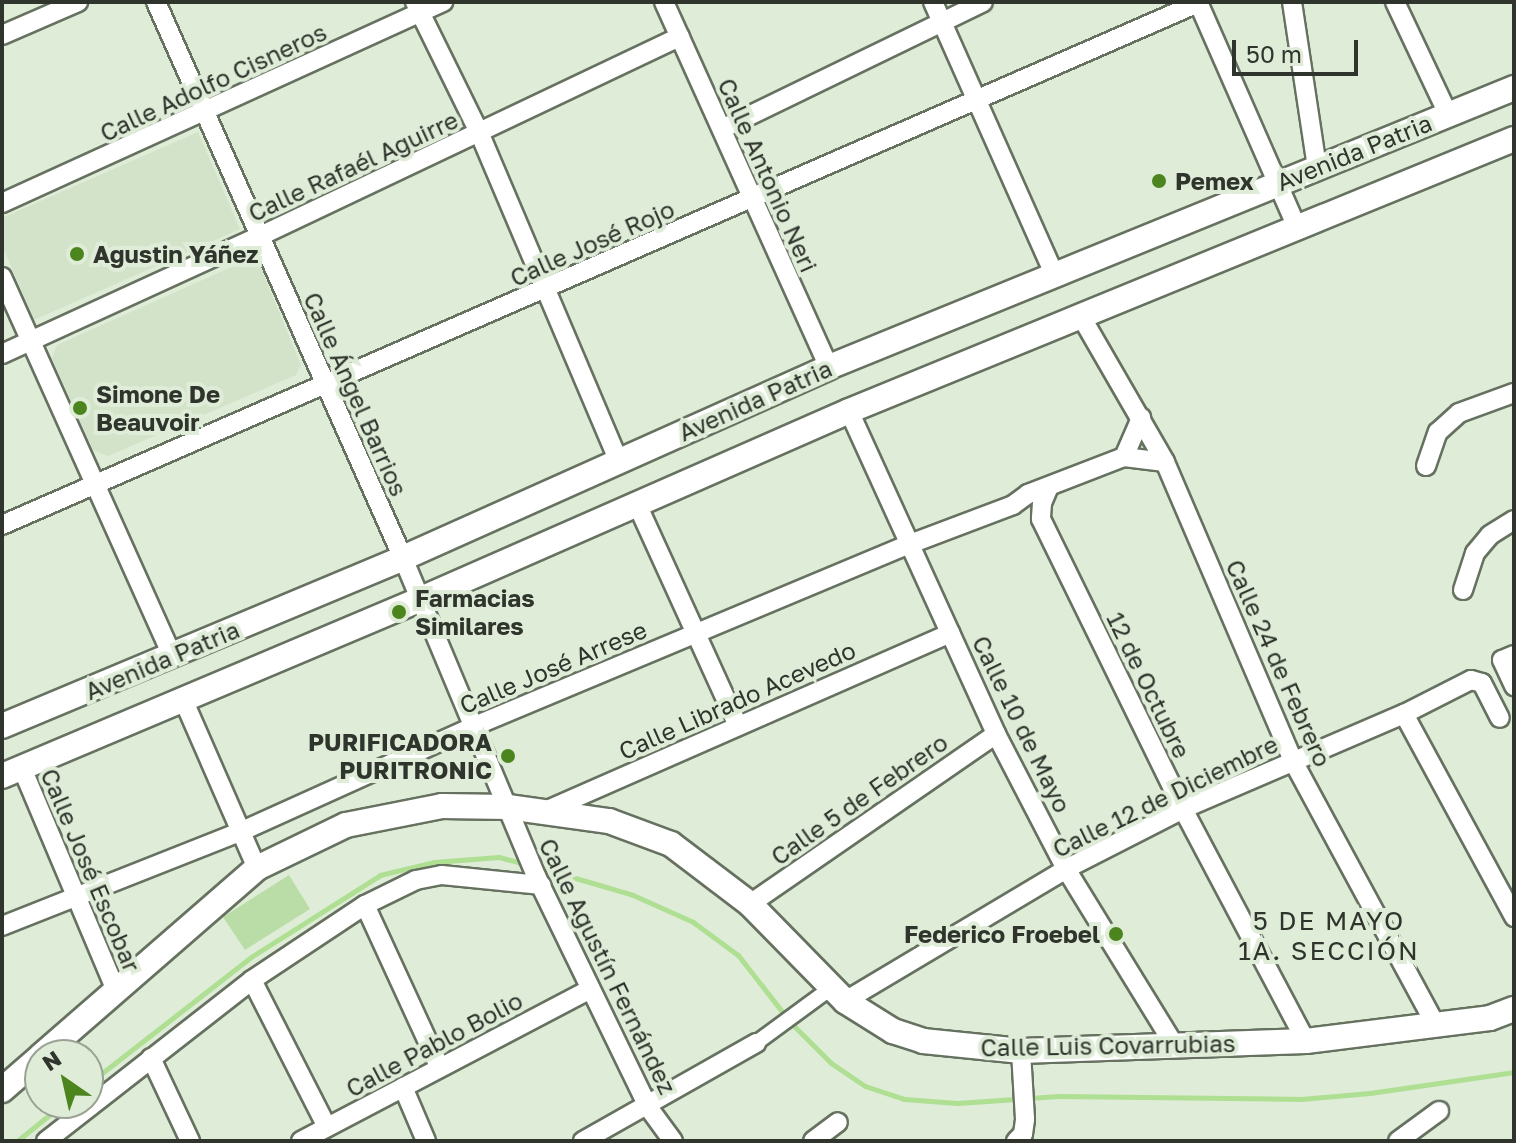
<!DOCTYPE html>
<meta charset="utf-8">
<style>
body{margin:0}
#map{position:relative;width:1516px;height:1143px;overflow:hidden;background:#dfecd8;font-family:"Golos Text",sans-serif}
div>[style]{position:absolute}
.built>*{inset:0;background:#d2e3c9}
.green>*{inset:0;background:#badda7}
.stream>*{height:5px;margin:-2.5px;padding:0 2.5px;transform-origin:2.5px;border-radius:2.5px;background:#afdf92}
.roads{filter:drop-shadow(2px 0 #667160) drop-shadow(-2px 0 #667160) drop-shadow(0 2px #667160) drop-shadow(0 -2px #667160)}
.pedestrian>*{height:14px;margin:-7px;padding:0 7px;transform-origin:7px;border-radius:7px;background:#fff}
.minor>*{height:18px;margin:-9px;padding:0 9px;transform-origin:9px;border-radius:9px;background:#fff}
.tertiary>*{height:24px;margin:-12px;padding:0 12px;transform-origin:12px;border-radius:12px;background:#fff}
.dots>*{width:22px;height:22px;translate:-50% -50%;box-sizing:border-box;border:4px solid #dfecd8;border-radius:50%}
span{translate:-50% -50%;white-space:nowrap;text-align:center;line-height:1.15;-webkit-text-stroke:8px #dfecd8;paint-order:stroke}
.street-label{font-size:24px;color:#2f342c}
.poi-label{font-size:24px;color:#2f342c;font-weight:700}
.left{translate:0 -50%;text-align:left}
.right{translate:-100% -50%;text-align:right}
.neighbourhood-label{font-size:26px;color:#2f342c;letter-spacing:2px}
.frame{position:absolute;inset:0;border:4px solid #2f342c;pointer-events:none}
.north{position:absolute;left:24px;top:1039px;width:80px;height:80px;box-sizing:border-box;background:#dfecd8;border:2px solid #99a293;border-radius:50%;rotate:326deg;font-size:22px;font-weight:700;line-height:32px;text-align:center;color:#2f342c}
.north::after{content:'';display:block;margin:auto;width:28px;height:36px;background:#4c841e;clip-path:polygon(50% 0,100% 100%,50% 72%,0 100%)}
.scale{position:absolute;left:1232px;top:40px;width:126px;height:36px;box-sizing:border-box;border:4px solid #2f342c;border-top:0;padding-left:10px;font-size:24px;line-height:28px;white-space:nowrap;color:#2f342c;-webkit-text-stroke:6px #dfecd8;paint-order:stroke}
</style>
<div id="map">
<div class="built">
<div style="clip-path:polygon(198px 132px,240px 229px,34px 320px,2px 245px,2px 218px)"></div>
<div style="clip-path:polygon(245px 261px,260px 266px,301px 365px,296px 375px,108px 456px,93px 450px,52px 358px,57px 345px)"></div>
</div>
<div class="green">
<div style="clip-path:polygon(289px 875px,310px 909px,245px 950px,223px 917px)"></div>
</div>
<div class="stream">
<div style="left:538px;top:867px;width:99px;rotate:16.4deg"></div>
<div style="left:633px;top:895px;width:66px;rotate:24.2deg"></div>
<div style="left:693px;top:922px;width:56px;rotate:36.3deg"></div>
<div style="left:738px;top:955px;width:86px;rotate:52.1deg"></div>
<div style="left:791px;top:1023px;width:57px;rotate:45deg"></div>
<div style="left:831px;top:1063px;width:41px;rotate:34.1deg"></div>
<div style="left:865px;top:1086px;width:41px;rotate:18.4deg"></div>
<div style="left:904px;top:1099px;width:53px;rotate:4.3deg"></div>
<div style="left:957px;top:1103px;width:102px;rotate:-3.9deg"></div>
<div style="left:1059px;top:1096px;width:242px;rotate:0.7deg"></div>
<div style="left:1301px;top:1099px;width:69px;rotate:-5deg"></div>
<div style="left:1370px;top:1093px;width:146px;rotate:-8.3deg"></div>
<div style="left:88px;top:1084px;width:207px;rotate:-37.9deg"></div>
<div style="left:251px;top:957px;width:153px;rotate:-32.4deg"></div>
<div style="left:380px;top:875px;width:56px;rotate:-13.5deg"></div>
<div style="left:434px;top:862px;width:65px;rotate:-4.4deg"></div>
<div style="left:499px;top:857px;width:27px;rotate:15deg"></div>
<div style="left:17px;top:1141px;width:60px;rotate:-39deg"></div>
</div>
<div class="roads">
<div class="pedestrian">
<div style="left:756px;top:1043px;width:93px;rotate:-36.3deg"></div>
</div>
<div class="minor">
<div style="left:156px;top:2px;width:608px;rotate:66.05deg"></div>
<div style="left:403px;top:558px;width:345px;rotate:67.3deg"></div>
<div style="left:536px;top:876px;width:257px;rotate:64.1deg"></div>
<div style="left:648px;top:1107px;width:42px;rotate:53.7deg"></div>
<div style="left:415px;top:2px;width:145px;rotate:63.8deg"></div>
<div style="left:479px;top:132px;width:356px;rotate:67deg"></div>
<div style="left:664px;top:2px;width:401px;rotate:65.7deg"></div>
<div style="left:933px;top:2px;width:298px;rotate:66deg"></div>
<div style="left:1198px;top:2px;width:246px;rotate:66.3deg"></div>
<div style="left:1292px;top:2px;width:167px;rotate:81.4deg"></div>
<div style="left:1395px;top:2px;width:124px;rotate:64.7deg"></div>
<div style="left:2px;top:35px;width:83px;rotate:-23.5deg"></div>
<div style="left:722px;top:129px;width:290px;rotate:-25.9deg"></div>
<div style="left:2px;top:203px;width:485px;rotate:-24.5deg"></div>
<div style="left:2px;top:277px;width:415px;rotate:65.8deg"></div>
<div style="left:1082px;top:318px;width:166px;rotate:60deg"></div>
<div style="left:1165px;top:462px;width:325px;rotate:66.8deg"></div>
<div style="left:1293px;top:761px;width:301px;rotate:61.6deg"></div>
<div style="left:2px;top:354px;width:281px;rotate:-24.6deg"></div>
<div style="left:258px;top:237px;width:467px;rotate:-25.4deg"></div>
<div style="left:849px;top:411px;width:355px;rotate:65.5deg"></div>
<div style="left:996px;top:734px;width:152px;rotate:62.6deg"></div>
<div style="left:1066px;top:869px;width:208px;rotate:58.4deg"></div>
<div style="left:1124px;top:457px;width:43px;rotate:-66.4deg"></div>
<div style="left:1426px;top:466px;width:36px;rotate:-71deg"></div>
<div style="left:1438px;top:432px;width:28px;rotate:-42deg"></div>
<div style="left:1459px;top:413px;width:59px;rotate:-20deg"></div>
<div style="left:1048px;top:489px;width:15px;rotate:113deg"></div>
<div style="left:1042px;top:503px;width:16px;rotate:94deg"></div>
<div style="left:1041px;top:519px;width:323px;rotate:63.9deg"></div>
<div style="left:1183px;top:809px;width:263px;rotate:62.1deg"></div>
<div style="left:636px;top:502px;width:246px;rotate:65.5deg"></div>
<div style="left:2px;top:525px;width:1307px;rotate:-23.58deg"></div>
<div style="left:1463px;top:590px;width:39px;rotate:-72deg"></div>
<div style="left:1475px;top:553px;width:23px;rotate:-50deg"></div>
<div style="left:1490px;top:535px;width:28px;rotate:-32deg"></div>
<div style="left:1514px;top:655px;width:13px;rotate:157deg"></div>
<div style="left:1502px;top:660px;width:29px;rotate:65deg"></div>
<div style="left:183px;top:699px;width:184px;rotate:66.4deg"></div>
<div style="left:1404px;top:714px;width:231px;rotate:61.5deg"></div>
<div style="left:22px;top:768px;width:241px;rotate:67.1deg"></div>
<div style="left:543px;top:812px;width:445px;rotate:-23.7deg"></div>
<div style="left:750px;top:904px;width:299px;rotate:-34.6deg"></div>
<div style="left:365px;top:905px;width:179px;rotate:65.3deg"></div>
<div style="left:2px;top:926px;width:258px;rotate:-21.6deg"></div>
<div style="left:242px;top:831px;width:252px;rotate:-24.3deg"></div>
<div style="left:472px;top:727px;width:475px;rotate:-22.7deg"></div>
<div style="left:910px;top:544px;width:110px;rotate:-20.7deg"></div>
<div style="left:1013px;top:505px;width:19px;rotate:-36deg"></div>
<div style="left:1028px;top:494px;width:103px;rotate:-21.1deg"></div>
<div style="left:1124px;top:457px;width:41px;rotate:7deg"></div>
<div style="left:252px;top:980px;width:165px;rotate:63deg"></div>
<div style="left:845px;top:1001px;width:257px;rotate:-30.8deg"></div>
<div style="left:1066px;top:869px;width:131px;rotate:-27.1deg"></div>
<div style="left:1183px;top:809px;width:241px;rotate:-23.3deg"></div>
<div style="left:1404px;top:714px;width:75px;rotate:-26.9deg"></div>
<div style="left:1471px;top:680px;width:11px;rotate:15deg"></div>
<div style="left:1482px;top:683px;width:39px;rotate:63deg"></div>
<div style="left:151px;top:1058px;width:92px;rotate:64.8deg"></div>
<div style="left:403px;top:1087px;width:59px;rotate:66.9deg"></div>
<div style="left:46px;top:1141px;width:261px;rotate:-38deg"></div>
<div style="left:252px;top:980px;width:136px;rotate:-33.6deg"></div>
<div style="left:365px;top:905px;width:57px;rotate:-26.1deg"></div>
<div style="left:416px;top:880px;width:26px;rotate:-11deg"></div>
<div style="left:442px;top:875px;width:100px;rotate:5.8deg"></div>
<div style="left:301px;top:1141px;width:327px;rotate:-27.7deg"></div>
<div style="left:583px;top:1141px;width:199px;rotate:-29.5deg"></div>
<div style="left:813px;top:1141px;width:31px;rotate:-37deg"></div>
<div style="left:1016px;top:1141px;width:10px;rotate:-45deg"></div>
<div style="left:1023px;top:1134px;width:15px;rotate:-82deg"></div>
<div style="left:1025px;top:1119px;width:68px;rotate:-93.4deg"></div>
<div style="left:1398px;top:1141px;width:51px;rotate:-36.2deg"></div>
</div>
<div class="tertiary">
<div style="left:2px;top:726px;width:435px;rotate:-22.7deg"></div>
<div style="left:403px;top:558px;width:467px;rotate:-24.1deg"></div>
<div style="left:829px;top:367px;width:740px;rotate:-22.16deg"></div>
<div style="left:2px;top:776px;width:455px;rotate:-22.9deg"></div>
<div style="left:421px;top:599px;width:467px;rotate:-23.7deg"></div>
<div style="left:849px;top:411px;width:718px;rotate:-22.25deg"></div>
<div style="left:42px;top:1055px;width:285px;rotate:-41deg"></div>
<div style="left:257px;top:868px;width:99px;rotate:-25.8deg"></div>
<div style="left:346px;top:825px;width:98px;rotate:-11.2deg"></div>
<div style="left:442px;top:806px;width:66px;rotate:0.9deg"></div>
<div style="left:508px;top:807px;width:102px;rotate:7.9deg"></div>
<div style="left:609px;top:821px;width:66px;rotate:20.4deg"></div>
<div style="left:671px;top:844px;width:99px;rotate:37.2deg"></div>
<div style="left:750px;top:904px;width:136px;rotate:45.6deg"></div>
<div style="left:845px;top:1001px;width:57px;rotate:32deg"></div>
<div style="left:893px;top:1031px;width:32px;rotate:18deg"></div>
<div style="left:923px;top:1041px;width:99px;rotate:5.8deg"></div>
<div style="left:1021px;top:1051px;width:285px;rotate:-2deg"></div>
<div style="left:1306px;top:1041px;width:185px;rotate:-7.1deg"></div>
<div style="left:1490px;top:1018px;width:26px;rotate:-21deg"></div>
<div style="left:2px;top:1090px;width:50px;rotate:-41deg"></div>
</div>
</div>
<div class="dots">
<div style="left:1159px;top:181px;background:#4c841e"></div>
<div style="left:77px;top:254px;background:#4c841e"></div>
<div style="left:80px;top:408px;background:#4c841e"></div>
<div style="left:399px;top:612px;background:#4c841e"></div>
<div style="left:508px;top:756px;background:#4c841e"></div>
<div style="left:1116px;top:934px;background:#4c841e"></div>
</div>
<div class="street-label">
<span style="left:213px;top:82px;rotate:-25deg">Calle Adolfo Cisneros</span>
<span style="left:1354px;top:152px;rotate:-22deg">Avenida Patria</span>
<span style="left:353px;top:166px;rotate:-25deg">Calle Rafaél Aguirre</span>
<span style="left:768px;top:175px;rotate:66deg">Calle Antonio Neri</span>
<span style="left:592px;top:243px;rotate:-24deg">Calle José Rojo</span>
<span style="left:356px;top:394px;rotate:66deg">Calle Ángel Barrios</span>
<span style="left:755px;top:400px;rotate:-24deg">Avenida Patria</span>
<span style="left:162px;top:660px;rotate:-23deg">Avenida Patria</span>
<span style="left:1279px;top:663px;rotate:66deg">Calle 24 de Febrero</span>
<span style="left:553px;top:667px;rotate:-23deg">Calle José Arrese</span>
<span style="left:1149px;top:685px;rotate:64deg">12 de Octubre</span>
<span style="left:737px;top:700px;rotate:-24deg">Calle Librado Acevedo</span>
<span style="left:1022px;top:724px;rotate:64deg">Calle 10 de Mayo</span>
<span style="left:1165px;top:796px;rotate:-26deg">Calle 12 de Diciembre</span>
<span style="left:859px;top:799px;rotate:-35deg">Calle 5 de Febrero</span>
<span style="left:91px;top:870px;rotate:67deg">Calle José Escobar</span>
<span style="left:608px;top:966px;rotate:64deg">Calle Agustín Fernández</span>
<span style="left:434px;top:1044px;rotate:-28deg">Calle Pablo Bolio</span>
<span style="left:1108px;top:1045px;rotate:-1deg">Calle Luis Covarrubias</span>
</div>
<div class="poi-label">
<span class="left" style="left:1175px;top:181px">Pemex</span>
<span class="left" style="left:93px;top:254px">Agustin Yáñez</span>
<span class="left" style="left:96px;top:408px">Simone De<br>Beauvoir</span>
<span class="left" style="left:415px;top:612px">Farmacias<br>Similares</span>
<span class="right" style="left:492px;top:756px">PURIFICADORA<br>PURITRONIC</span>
<span class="right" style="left:1100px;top:934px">Federico Froebel</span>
</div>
<div class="neighbourhood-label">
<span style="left:1329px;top:936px">5 DE MAYO<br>1A. SECCIÓN</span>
</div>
<div class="frame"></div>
<div class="north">N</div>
<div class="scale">50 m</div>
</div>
